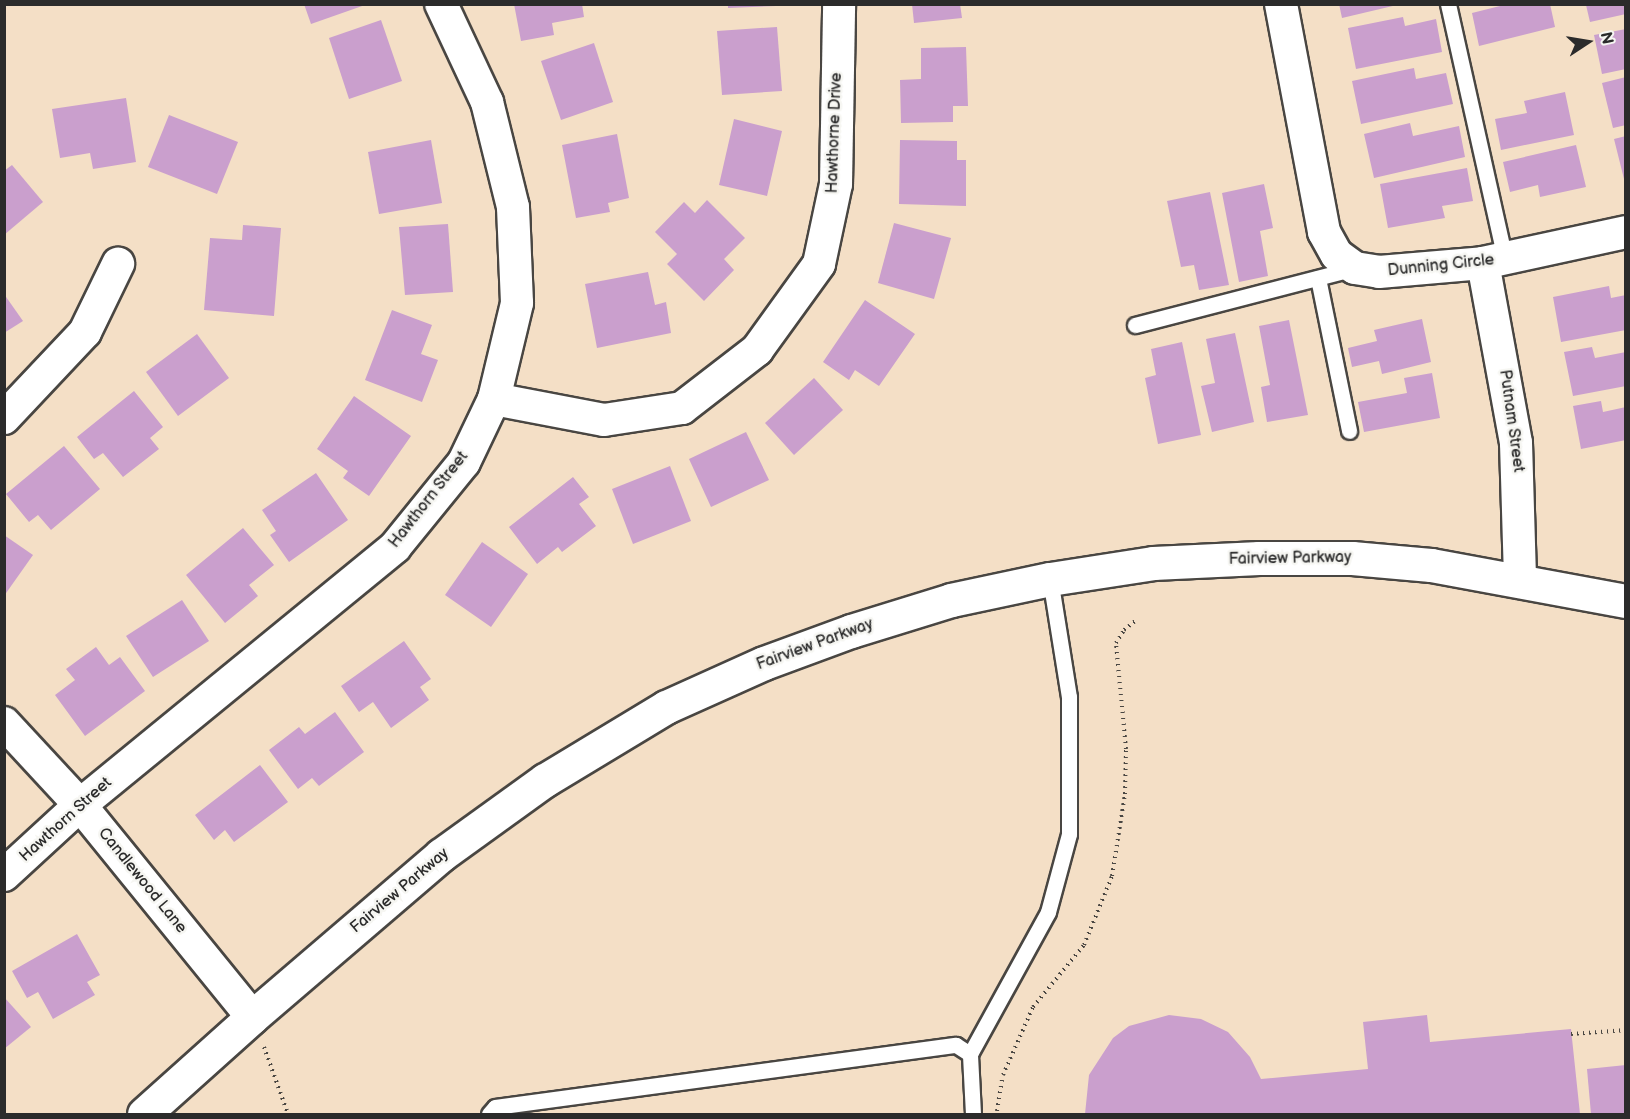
<!DOCTYPE html>
<style>
body{margin:0}
#map{position:relative;width:1630px;height:1119px;overflow:hidden;background:#f4dfc6;font-family:"Balsamiq Sans",sans-serif}
div>[style]{position:absolute}
.building>*{inset:0;background:#ca9fcd}
.path>*{height:4px;margin-top:-2px;transform-origin:0;background:repeating-linear-gradient(90deg,#494642 0 1.5px,transparent 0 6px)}
.roads{filter:drop-shadow(2px 0 #494642) drop-shadow(-2px 0 #494642) drop-shadow(0 2px #494642) drop-shadow(0 -2px #494642)}
.lane>*{height:15px;margin:-7.5px;padding:0 7.5px;transform-origin:7.5px;border-radius:7.5px;background:#fff}
.street>*{height:32px;margin:-16px;padding:0 16px;transform-origin:16px;border-radius:16px;background:#fff}
.secondary>*{height:33px;margin:-16.5px;padding:0 16.5px;transform-origin:16.5px;border-radius:16.5px;background:#fff}
span{translate:-50% -50%;white-space:nowrap;text-align:center;line-height:1.15;-webkit-text-stroke:5px #f6f6f2;paint-order:stroke}
.street-label{font-size:16px;color:#2b2b2b}
.frame{position:absolute;inset:0;border:6px solid #2b2b2b;pointer-events:none}
.north{position:absolute;left:1558px;top:12px;width:60px;height:60px;-webkit-text-stroke:4px #f6f6f2;paint-order:stroke;rotate:78deg;font-size:16px;font-weight:700;line-height:24px;text-align:center;color:#2b2b2b}
.north::after{content:'';display:block;margin:auto;width:21px;height:27px;background:#2b2b2b;clip-path:polygon(50% 0,100% 100%,50% 72%,0 100%)}
</style>
<div id="map">
<div class="building">
<div style="clip-path:polygon(304px 4px,365px 4px,365px 5px,311px 24px)"></div>
<div style="clip-path:polygon(514px 4px,582px 4px,584px 17px,552px 23px,554px 35px,521px 41px)"></div>
<div style="clip-path:polygon(912px 4px,960px 4px,962px 18px,914px 23px)"></div>
<div style="clip-path:polygon(1339px 4px,1397px 4px,1397px 5px,1342px 18px)"></div>
<div style="clip-path:polygon(1508px 4px,1550px 4px,1555px 27px,1479px 46px,1472px 13px)"></div>
<div style="clip-path:polygon(728px 5px,776px 5px,776px 6px,728px 8px)"></div>
<div style="clip-path:polygon(1586px 5px,1626px 5px,1626px 14px,1590px 22px)"></div>
<div style="clip-path:polygon(1403px 17px,1405px 26px,1436px 19px,1442px 52px,1356px 69px,1348px 28px)"></div>
<div style="clip-path:polygon(381px 20px,402px 81px,349px 99px,329px 38px)"></div>
<div style="clip-path:polygon(777px 27px,782px 91px,722px 95px,717px 31px)"></div>
<div style="clip-path:polygon(1626px 29px,1626px 69px,1602px 74px,1594px 35px)"></div>
<div style="clip-path:polygon(594px 43px,613px 102px,561px 120px,541px 61px)"></div>
<div style="clip-path:polygon(966px 47px,968px 106px,953px 106px,953px 122px,901px 123px,900px 80px,921px 79px,921px 48px)"></div>
<div style="clip-path:polygon(1414px 68px,1416px 79px,1446px 73px,1453px 104px,1361px 124px,1352px 81px)"></div>
<div style="clip-path:polygon(1626px 77px,1626px 125px,1613px 128px,1602px 83px)"></div>
<div style="clip-path:polygon(1565px 92px,1574px 135px,1501px 150px,1495px 119px,1527px 113px,1524px 101px)"></div>
<div style="clip-path:polygon(126px 98px,136px 162px,93px 169px,90px 153px,60px 158px,52px 109px)"></div>
<div style="clip-path:polygon(169px 115px,238px 142px,217px 194px,148px 167px)"></div>
<div style="clip-path:polygon(734px 119px,782px 131px,767px 196px,719px 185px)"></div>
<div style="clip-path:polygon(1410px 123px,1413px 136px,1459px 126px,1465px 157px,1374px 178px,1364px 134px)"></div>
<div style="clip-path:polygon(617px 134px,629px 198px,608px 203px,610px 212px,576px 218px,562px 145px)"></div>
<div style="clip-path:polygon(1626px 136px,1626px 183px,1625px 183px,1614px 139px)"></div>
<div style="clip-path:polygon(431px 140px,442px 203px,379px 214px,368px 152px)"></div>
<div style="clip-path:polygon(900px 140px,957px 141px,957px 160px,966px 160px,966px 206px,899px 204px)"></div>
<div style="clip-path:polygon(1576px 145px,1586px 187px,1540px 197px,1538px 185px,1510px 192px,1503px 162px)"></div>
<div style="clip-path:polygon(12px 165px,43px 202px,4px 235px,4px 171px)"></div>
<div style="clip-path:polygon(1467px 168px,1473px 201px,1442px 206px,1445px 218px,1388px 228px,1380px 184px)"></div>
<div style="clip-path:polygon(1264px 184px,1273px 228px,1260px 231px,1268px 276px,1239px 282px,1222px 193px)"></div>
<div style="clip-path:polygon(1210px 192px,1229px 285px,1199px 290px,1194px 265px,1181px 267px,1167px 201px)"></div>
<div style="clip-path:polygon(707px 200px,745px 238px,724px 259px,734px 270px,704px 301px,667px 264px,677px 254px,655px 232px,684px 202px,695px 213px)"></div>
<div style="clip-path:polygon(894px 223px,951px 238px,934px 299px,878px 283px)"></div>
<div style="clip-path:polygon(448px 224px,453px 292px,405px 295px,399px 227px)"></div>
<div style="clip-path:polygon(243px 225px,281px 228px,274px 316px,204px 310px,210px 238px,242px 240px)"></div>
<div style="clip-path:polygon(648px 272px,655px 305px,666px 302px,671px 333px,597px 348px,585px 284px)"></div>
<div style="clip-path:polygon(1609px 286px,1611px 298px,1626px 295px,1626px 330px,1561px 342px,1553px 297px)"></div>
<div style="clip-path:polygon(4px 294px,23px 321px,4px 333px)"></div>
<div style="clip-path:polygon(865px 300px,915px 334px,879px 386px,855px 370px,849px 380px,823px 362px)"></div>
<div style="clip-path:polygon(392px 310px,432px 325px,421px 354px,438px 360px,422px 402px,365px 380px)"></div>
<div style="clip-path:polygon(1422px 319px,1431px 362px,1382px 374px,1379px 361px,1352px 367px,1348px 348px,1377px 341px,1374px 330px)"></div>
<div style="clip-path:polygon(1289px 320px,1308px 415px,1267px 422px,1261px 387px,1270px 385px,1259px 326px)"></div>
<div style="clip-path:polygon(1235px 333px,1254px 422px,1212px 432px,1201px 386px,1215px 383px,1206px 339px)"></div>
<div style="clip-path:polygon(197px 334px,229px 378px,178px 416px,146px 372px)"></div>
<div style="clip-path:polygon(1182px 342px,1201px 435px,1158px 444px,1145px 378px,1156px 375px,1151px 349px)"></div>
<div style="clip-path:polygon(1592px 347px,1595px 358px,1626px 352px,1626px 386px,1573px 396px,1564px 352px)"></div>
<div style="clip-path:polygon(1432px 373px,1440px 418px,1364px 432px,1358px 402px,1407px 393px,1404px 378px)"></div>
<div style="clip-path:polygon(814px 378px,843px 410px,794px 455px,765px 423px)"></div>
<div style="clip-path:polygon(134px 391px,163px 427px,150px 438px,159px 449px,123px 477px,103px 453px,94px 459px,77px 437px)"></div>
<div style="clip-path:polygon(354px 396px,411px 436px,369px 496px,343px 478px,348px 471px,317px 449px)"></div>
<div style="clip-path:polygon(1601px 401px,1603px 412px,1626px 407px,1626px 440px,1581px 449px,1573px 406px)"></div>
<div style="clip-path:polygon(746px 432px,769px 480px,711px 507px,689px 459px)"></div>
<div style="clip-path:polygon(64px 446px,100px 489px,51px 530px,38px 515px,29px 522px,6px 494px)"></div>
<div style="clip-path:polygon(670px 466px,691px 521px,633px 544px,612px 489px)"></div>
<div style="clip-path:polygon(316px 473px,348px 520px,289px 562px,270px 535px,276px 531px,262px 510px)"></div>
<div style="clip-path:polygon(573px 477px,589px 497px,579px 504px,596px 526px,562px 552px,558px 547px,537px 564px,509px 527px)"></div>
<div style="clip-path:polygon(243px 528px,274px 565px,249px 585px,258px 596px,225px 623px,186px 575px)"></div>
<div style="clip-path:polygon(4px 535px,33px 555px,4px 596px)"></div>
<div style="clip-path:polygon(482px 542px,528px 574px,491px 627px,445px 595px)"></div>
<div style="clip-path:polygon(182px 600px,209px 641px,153px 677px,126px 636px)"></div>
<div style="clip-path:polygon(404px 641px,431px 679px,420px 687px,429px 700px,391px 728px,373px 702px,359px 712px,341px 686px)"></div>
<div style="clip-path:polygon(96px 647px,109px 665px,120px 657px,145px 691px,85px 736px,55px 695px,75px 680px,66px 669px)"></div>
<div style="clip-path:polygon(335px 712px,364px 752px,319px 786px,312px 778px,298px 789px,269px 750px,299px 727px,305px 734px)"></div>
<div style="clip-path:polygon(260px 765px,288px 802px,234px 842px,225px 830px,214px 840px,195px 815px)"></div>
<div style="clip-path:polygon(77px 934px,100px 975px,87px 982px,95px 995px,53px 1019px,38px 992px,27px 998px,12px 971px)"></div>
<div style="clip-path:polygon(4px 997px,31px 1027px,4px 1049px)"></div>
<div style="clip-path:polygon(1169px 1015px,1201px 1019px,1228px 1032px,1250px 1057px,1261px 1079px,1368px 1069px,1363px 1022px,1427px 1015px,1430px 1042px,1571px 1029px,1580px 1114px,1085px 1114px,1089px 1075px,1113px 1038px,1129px 1026px)"></div>
<div style="clip-path:polygon(1626px 1065px,1626px 1114px,1591px 1114px,1587px 1069px)"></div>
</div>
<div class="path">
<div style="left:1571px;top:1034px;width:55px;rotate:-4.2deg"></div>
<div style="left:264px;top:1047px;width:71px;rotate:70.3deg"></div>
<div style="left:997px;top:1111px;width:36px;rotate:-81deg"></div>
<div style="left:1003px;top:1075px;width:74px;rotate:-66.2deg"></div>
<div style="left:1033px;top:1007px;width:80px;rotate:-50.6deg"></div>
<div style="left:1084px;top:945px;width:74px;rotate:-67.9deg"></div>
<div style="left:1112px;top:876px;width:83px;rotate:-81deg"></div>
<div style="left:1125px;top:794px;width:45px;rotate:-88.7deg"></div>
<div style="left:1126px;top:749px;width:106px;rotate:-95.4deg"></div>
<div style="left:1116px;top:643px;width:15px;rotate:-58deg"></div>
<div style="left:1124px;top:630px;width:14px;rotate:-39deg"></div>
</div>
<div class="roads">
<div class="lane">
<div style="left:1448px;top:4px;width:260px;rotate:77.4deg"></div>
<div style="left:1318px;top:278px;width:156px;rotate:78.5deg"></div>
<div style="left:1135px;top:325px;width:227px;rotate:-14.5deg"></div>
<div style="left:489px;top:1114px;width:9px;rotate:-49deg"></div>
<div style="left:495px;top:1107px;width:465px;rotate:-7.7deg"></div>
<div style="left:956px;top:1045px;width:17px;rotate:33deg"></div>
<div style="left:973px;top:1114px;width:60px;rotate:-92.9deg"></div>
<div style="left:970px;top:1054px;width:162px;rotate:-61.2deg"></div>
<div style="left:1048px;top:912px;width:81px;rotate:-74.9deg"></div>
<div style="left:1069px;top:834px;width:137px;rotate:-90deg"></div>
<div style="left:1069px;top:697px;width:120px;rotate:-99.1deg"></div>
</div>
<div class="street">
<div style="left:1281px;top:4px;width:232px;rotate:79.3deg"></div>
<div style="left:1324px;top:232px;width:26px;rotate:61deg"></div>
<div style="left:1337px;top:255px;width:22px;rotate:36deg"></div>
<div style="left:1355px;top:268px;width:24px;rotate:9deg"></div>
<div style="left:1379px;top:272px;width:104px;rotate:-4.9deg"></div>
<div style="left:1483px;top:263px;width:146px;rotate:-12.2deg"></div>
<div style="left:1483px;top:263px;width:183px;rotate:79.6deg"></div>
<div style="left:1516px;top:443px;width:137px;rotate:88.3deg"></div>
<div style="left:494px;top:399px;width:112px;rotate:10.8deg"></div>
<div style="left:604px;top:420px;width:79px;rotate:-8.7deg"></div>
<div style="left:682px;top:408px;width:95px;rotate:-37.7deg"></div>
<div style="left:757px;top:350px;width:106px;rotate:-54.2deg"></div>
<div style="left:819px;top:264px;width:82px;rotate:-78deg"></div>
<div style="left:836px;top:184px;width:180px;rotate:-89deg"></div>
<div style="left:4px;top:418px;width:118px;rotate:-46.7deg"></div>
<div style="left:85px;top:332px;width:76px;rotate:-64.1deg"></div>
<div style="left:4px;top:723px;width:112px;rotate:47.2deg"></div>
<div style="left:80px;top:805px;width:273px;rotate:50.9deg"></div>
<div style="left:4px;top:875px;width:103px;rotate:-42.6deg"></div>
<div style="left:80px;top:805px;width:407px;rotate:-39.3deg"></div>
<div style="left:395px;top:547px;width:109px;rotate:-50.9deg"></div>
<div style="left:464px;top:462px;width:70px;rotate:-64.5deg"></div>
<div style="left:494px;top:399px;width:99px;rotate:-76.5deg"></div>
<div style="left:517px;top:303px;width:96px;rotate:-92.4deg"></div>
<div style="left:513px;top:207px;width:108px;rotate:-103.9deg"></div>
<div style="left:487px;top:102px;width:108px;rotate:-115.1deg"></div>
</div>
<div class="secondary">
<div style="left:144px;top:1114px;width:145px;rotate:-41.9deg"></div>
<div style="left:252px;top:1017px;width:249px;rotate:-40.6deg"></div>
<div style="left:441px;top:855px;width:128px;rotate:-35.8deg"></div>
<div style="left:545px;top:780px;width:141px;rotate:-31.1deg"></div>
<div style="left:666px;top:707px;width:107px;rotate:-24.2deg"></div>
<div style="left:764px;top:663px;width:93px;rotate:-20.2deg"></div>
<div style="left:851px;top:631px;width:105px;rotate:-17.2deg"></div>
<div style="left:951px;top:600px;width:101px;rotate:-12deg"></div>
<div style="left:1050px;top:579px;width:104px;rotate:-8.8deg"></div>
<div style="left:1153px;top:563px;width:106px;rotate:-2.7deg"></div>
<div style="left:1259px;top:558px;width:93px"></div>
<div style="left:1352px;top:558px;width:79px;rotate:5.1deg"></div>
<div style="left:1431px;top:565px;width:198px;rotate:10.5deg"></div>
</div>
</div>
<div class="street-label">
<span style="left:835px;top:133px;rotate:-88deg">Hawthorne Drive</span>
<span style="left:1441px;top:266px;rotate:-6deg">Dunning Circle</span>
<span style="left:1511px;top:421px;rotate:82deg">Putnam Street</span>
<span style="left:429px;top:500px;rotate:-52deg">Hawthorn Street</span>
<span style="left:1290px;top:559px;rotate:-1deg">Fairview Parkway</span>
<span style="left:815px;top:645px;rotate:-20deg">Fairview Parkway</span>
<span style="left:66px;top:820px;rotate:-42deg">Hawthorn Street</span>
<span style="left:142px;top:881px;rotate:51deg">Candlewood Lane</span>
<span style="left:400px;top:891px;rotate:-40deg">Fairview Parkway</span>
</div>
<div class="frame"></div>
<div class="north">N</div>
</div>
